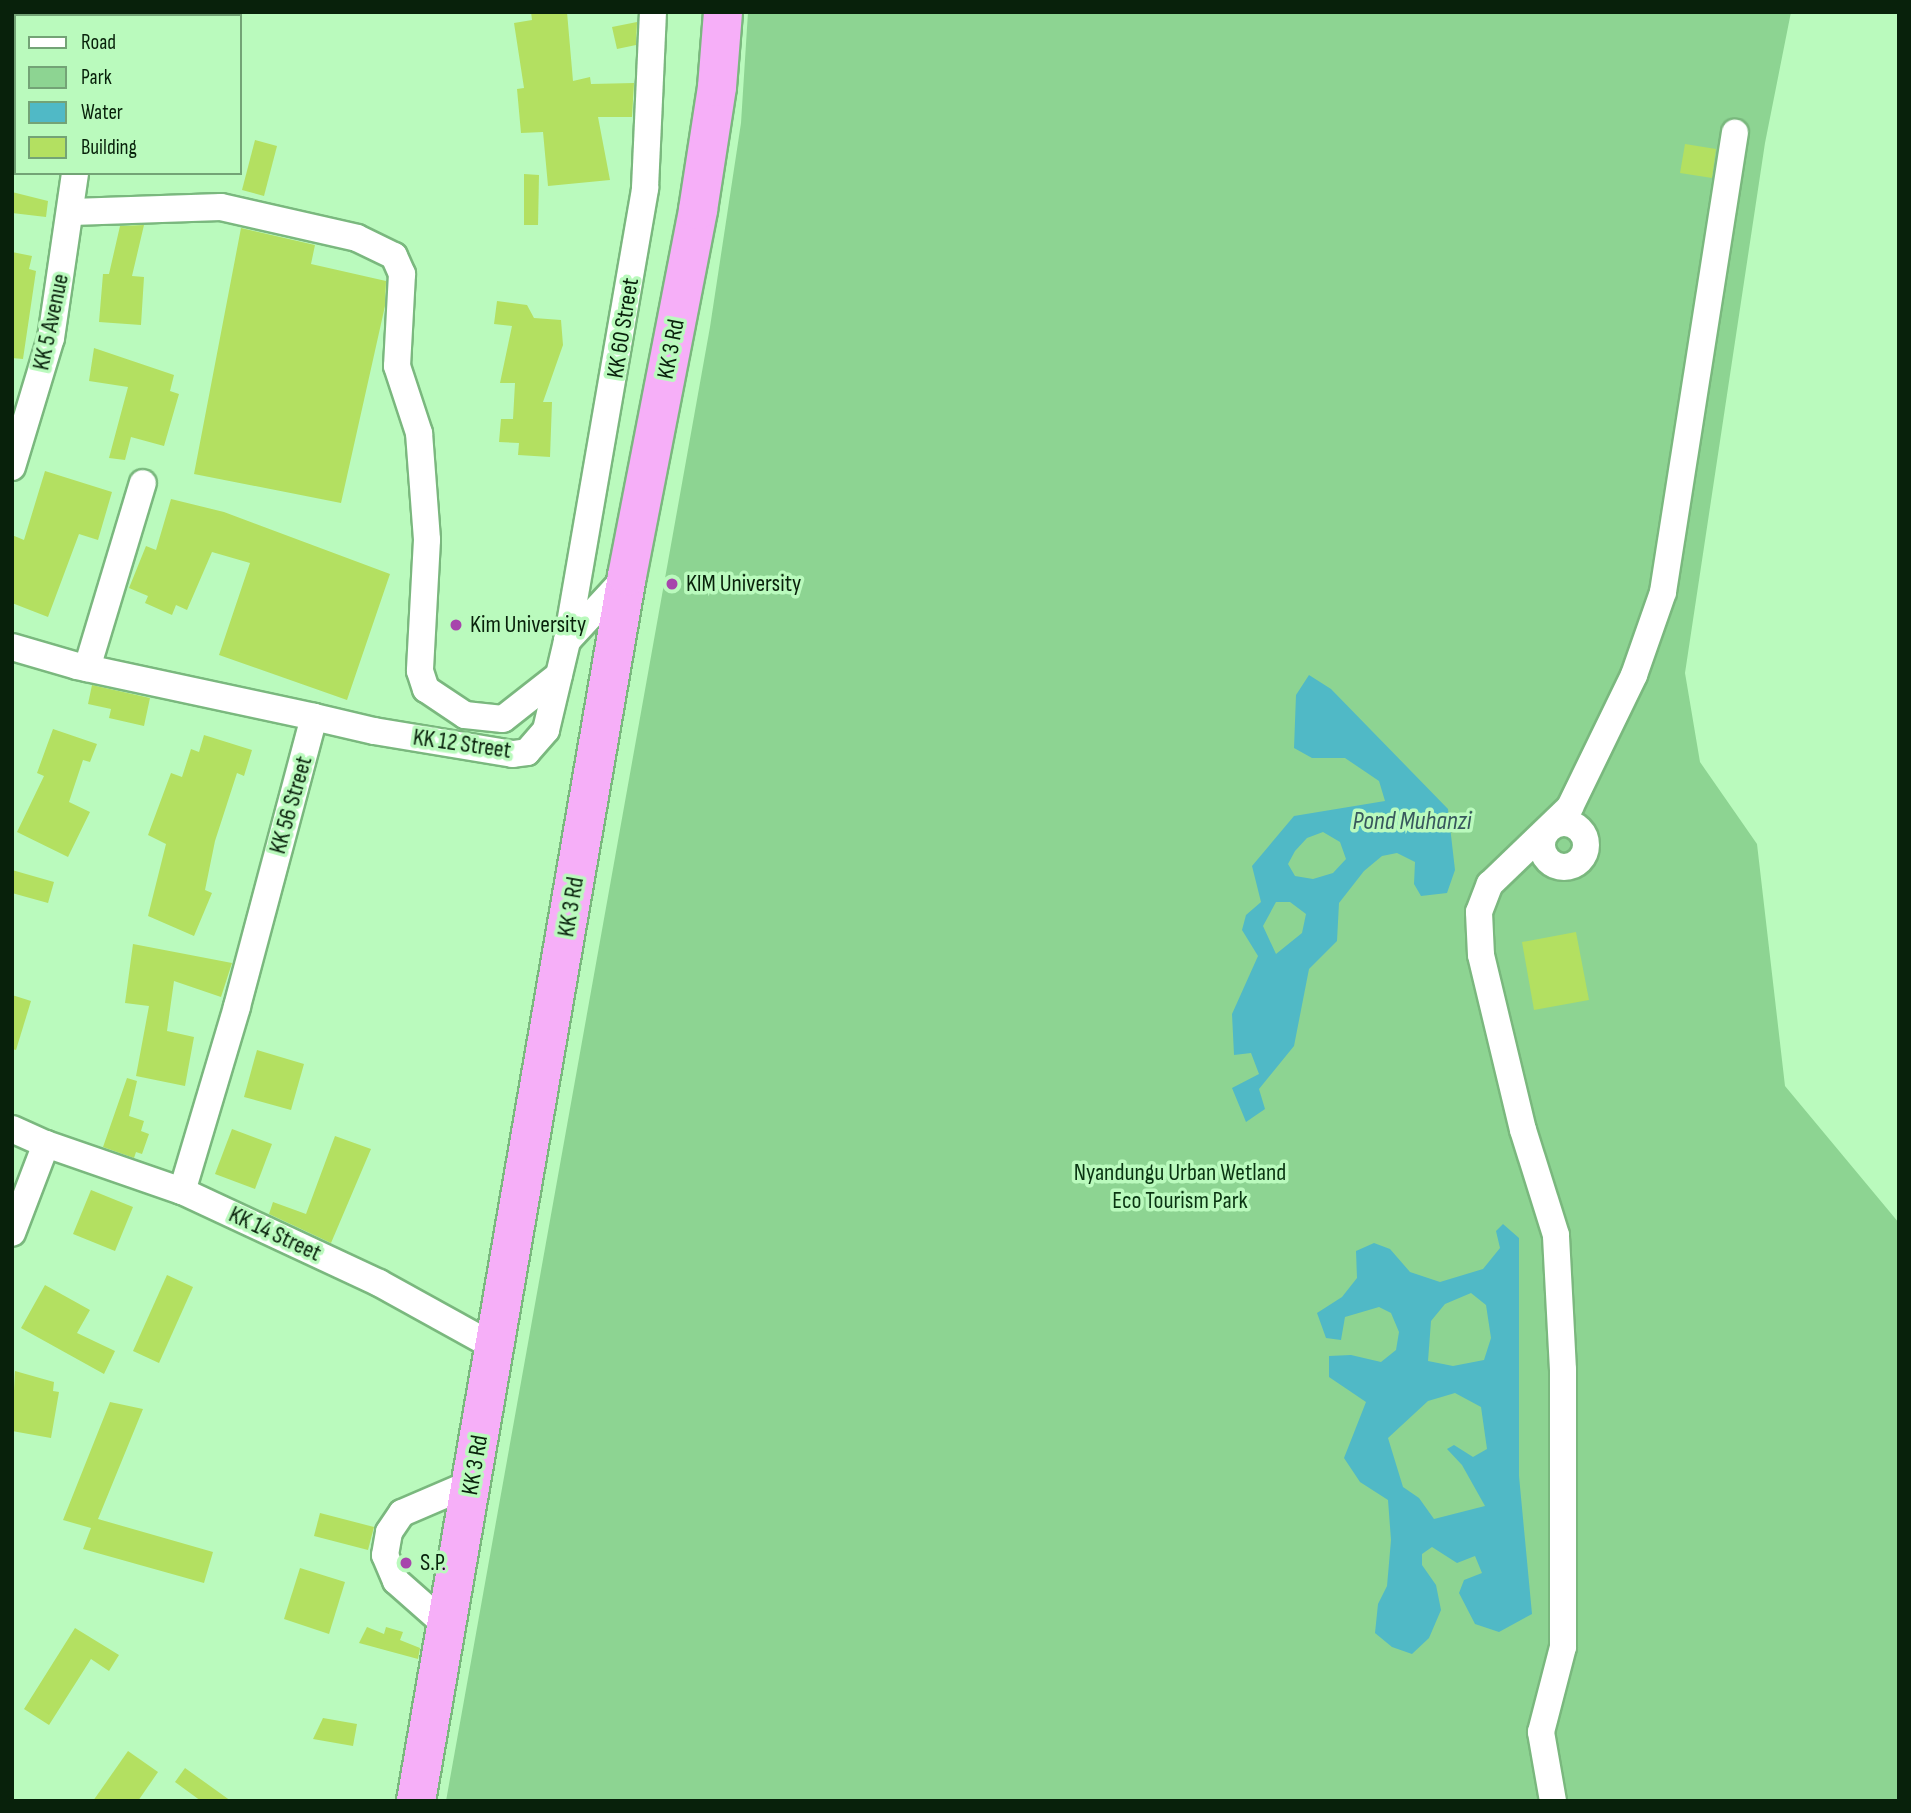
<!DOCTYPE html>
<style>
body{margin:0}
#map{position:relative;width:1911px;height:1813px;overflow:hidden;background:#bafabd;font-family:"Sofia Sans Condensed",sans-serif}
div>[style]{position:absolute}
.green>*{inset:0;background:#8dd492}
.water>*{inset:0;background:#50b9c6}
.building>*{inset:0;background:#b3e061}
.roads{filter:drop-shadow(2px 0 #7ab87e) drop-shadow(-2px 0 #7ab87e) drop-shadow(0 2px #7ab87e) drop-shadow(0 -2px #7ab87e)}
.minor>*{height:26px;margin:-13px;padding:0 13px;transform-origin:13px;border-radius:13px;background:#fff}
.minor>.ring{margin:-13px;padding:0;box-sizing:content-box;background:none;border:26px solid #fff;border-radius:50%}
.highway>*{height:38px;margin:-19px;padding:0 19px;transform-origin:19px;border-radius:19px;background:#f6aff8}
.dots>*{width:19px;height:19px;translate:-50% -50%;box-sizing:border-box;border:4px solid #bafabd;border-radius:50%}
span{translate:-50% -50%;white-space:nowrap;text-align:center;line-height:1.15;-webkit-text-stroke:7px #bafabd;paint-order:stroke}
.street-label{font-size:24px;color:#08210b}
.poi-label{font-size:24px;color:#08210b}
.left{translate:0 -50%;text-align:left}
.park-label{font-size:24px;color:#093411}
.water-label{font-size:26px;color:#38585d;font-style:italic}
.frame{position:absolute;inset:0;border:14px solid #08210b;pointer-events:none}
.legend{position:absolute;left:14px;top:14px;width:228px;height:161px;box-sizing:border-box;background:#bafabd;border:2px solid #73a376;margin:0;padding:9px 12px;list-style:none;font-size:21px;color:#08210b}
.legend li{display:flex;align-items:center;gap:14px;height:35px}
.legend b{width:35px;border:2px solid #73a376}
</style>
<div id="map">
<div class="green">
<div style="clip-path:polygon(748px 12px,1791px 12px,1765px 143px,1685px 673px,1700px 762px,1757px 844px,1785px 1086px,1899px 1223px,1899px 1801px,446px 1801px,710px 327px,741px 123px)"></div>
</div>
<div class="water">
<div style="clip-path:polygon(evenodd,1309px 675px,1331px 689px,1448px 809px,1455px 870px,1447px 893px,1421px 896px,1414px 884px,1415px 862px,1397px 853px,1382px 856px,1364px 871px,1339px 903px,1337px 941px,1309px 969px,1294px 1046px,1259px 1089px,1265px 1109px,1246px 1122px,1232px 1088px,1259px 1074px,1251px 1053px,1234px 1055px,1232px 1014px,1258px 956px,1242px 930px,1246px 915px,1261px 902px,1252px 866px,1294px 816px,1385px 801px,1379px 781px,1345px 758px,1312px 758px,1294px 748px,1296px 695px,1309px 675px,1323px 832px,1340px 842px,1346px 859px,1333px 873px,1313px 879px,1295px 876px,1288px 864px,1295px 851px,1307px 838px,1323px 832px,1309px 675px,1276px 902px,1290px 902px,1306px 914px,1302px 933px,1276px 954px,1263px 926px,1276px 902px)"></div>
<div style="clip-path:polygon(evenodd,1503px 1224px,1519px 1238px,1519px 1476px,1532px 1614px,1499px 1632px,1475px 1624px,1459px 1593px,1464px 1580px,1482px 1573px,1475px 1556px,1457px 1563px,1432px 1547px,1422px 1554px,1422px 1565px,1436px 1585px,1441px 1610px,1429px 1638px,1412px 1654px,1392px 1647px,1375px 1633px,1378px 1604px,1387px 1586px,1391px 1540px,1388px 1500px,1360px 1482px,1344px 1458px,1366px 1402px,1329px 1377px,1329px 1356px,1351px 1355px,1381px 1362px,1396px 1350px,1399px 1332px,1391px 1313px,1379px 1307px,1345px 1317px,1341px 1340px,1326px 1338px,1317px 1313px,1342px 1297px,1357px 1278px,1356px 1251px,1374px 1243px,1390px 1249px,1410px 1272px,1440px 1282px,1483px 1269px,1500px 1248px,1496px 1231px,1503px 1224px,1471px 1293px,1486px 1305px,1491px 1338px,1484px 1360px,1453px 1366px,1428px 1361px,1431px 1321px,1445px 1304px,1471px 1293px,1503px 1224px,1455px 1393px,1481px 1407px,1487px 1449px,1473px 1457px,1454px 1445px,1447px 1449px,1462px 1465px,1485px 1506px,1434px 1519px,1419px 1498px,1403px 1487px,1388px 1438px,1428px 1401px,1455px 1393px)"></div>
</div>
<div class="building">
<div style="clip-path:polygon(531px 12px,567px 12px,573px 81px,590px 77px,591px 84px,634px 83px,632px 117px,598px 117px,610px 180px,548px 186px,543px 132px,521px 133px,517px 89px,524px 88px,514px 23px,532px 20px)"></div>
<div style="clip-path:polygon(637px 22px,636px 45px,617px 49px,612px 27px)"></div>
<div style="clip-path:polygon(255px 140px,277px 146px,264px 196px,242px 190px)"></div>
<div style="clip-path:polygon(1685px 144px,1716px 149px,1712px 178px,1680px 173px)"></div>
<div style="clip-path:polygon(524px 174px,539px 175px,538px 225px,524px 225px)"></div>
<div style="clip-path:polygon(12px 192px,48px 201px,46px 217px,12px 213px)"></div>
<div style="clip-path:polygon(144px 225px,132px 276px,144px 277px,141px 325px,99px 322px,103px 274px,109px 274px,120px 226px)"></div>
<div style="clip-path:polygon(241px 228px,315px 245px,311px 264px,386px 281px,385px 306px,341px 503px,194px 474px)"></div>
<div style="clip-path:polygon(12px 252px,32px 256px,29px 269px,36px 271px,23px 359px,12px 358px)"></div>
<div style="clip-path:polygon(497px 301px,527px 305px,534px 318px,561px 320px,563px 345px,543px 402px,552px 402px,550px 457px,518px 455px,519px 443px,499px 442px,501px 419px,513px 419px,515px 383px,500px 383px,512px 326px,494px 324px)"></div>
<div style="clip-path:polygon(94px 348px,174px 375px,170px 391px,179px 394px,164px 446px,131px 437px,125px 460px,109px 458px,128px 387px,89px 381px)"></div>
<div style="clip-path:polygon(45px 471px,112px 492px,98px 540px,79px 534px,48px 617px,12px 603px,12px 535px,24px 540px)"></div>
<div style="clip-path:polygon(171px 499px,224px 512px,390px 574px,347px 700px,219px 655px,250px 563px,212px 552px,187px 610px,176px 605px,172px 615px,145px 603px,148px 596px,129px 588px,146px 546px,156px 550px)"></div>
<div style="clip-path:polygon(92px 685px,150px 698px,144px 726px,109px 718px,111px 709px,88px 704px)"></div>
<div style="clip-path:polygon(53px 729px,97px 744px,90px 762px,83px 760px,69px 802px,90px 812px,68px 857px,17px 832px,44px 776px,37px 773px)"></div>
<div style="clip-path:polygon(204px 735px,252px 750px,244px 776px,237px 773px,215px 841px,205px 890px,212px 893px,194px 936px,148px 916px,166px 844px,148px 835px,171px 773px,182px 777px,191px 749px,199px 752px)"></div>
<div style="clip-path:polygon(12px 870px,54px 882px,48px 903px,12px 893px)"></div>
<div style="clip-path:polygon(1576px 932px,1589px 1000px,1534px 1010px,1522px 942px)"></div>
<div style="clip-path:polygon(133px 944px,232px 963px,221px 997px,174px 981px,167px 1031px,194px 1037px,185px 1086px,136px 1076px,149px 1006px,125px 1003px)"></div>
<div style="clip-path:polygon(12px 995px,31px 1001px,16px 1050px,12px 1049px)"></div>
<div style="clip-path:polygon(257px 1050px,304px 1064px,291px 1110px,244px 1097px)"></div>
<div style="clip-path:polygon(127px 1078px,137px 1081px,129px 1116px,144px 1121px,141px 1131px,149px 1134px,142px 1154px,136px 1152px,134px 1158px,103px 1147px)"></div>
<div style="clip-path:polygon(232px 1129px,272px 1144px,255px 1189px,215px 1174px)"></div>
<div style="clip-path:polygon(335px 1136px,371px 1149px,331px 1243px,269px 1214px,273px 1202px,306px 1214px)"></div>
<div style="clip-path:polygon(91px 1190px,133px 1207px,115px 1251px,73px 1234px)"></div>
<div style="clip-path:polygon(167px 1275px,193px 1287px,159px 1363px,133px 1351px)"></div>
<div style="clip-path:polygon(45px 1285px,90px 1310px,77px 1333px,115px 1351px,104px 1374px,21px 1328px)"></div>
<div style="clip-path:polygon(15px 1371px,54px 1382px,53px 1391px,59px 1392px,51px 1438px,12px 1431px)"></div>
<div style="clip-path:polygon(110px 1402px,143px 1409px,98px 1519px,213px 1552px,204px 1583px,83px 1549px,91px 1528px,63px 1520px)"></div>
<div style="clip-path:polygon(320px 1513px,374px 1527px,368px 1550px,314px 1536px)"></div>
<div style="clip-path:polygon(300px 1568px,345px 1582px,329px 1634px,284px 1619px)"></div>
<div style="clip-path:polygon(367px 1627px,384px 1634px,386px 1627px,403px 1632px,400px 1640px,420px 1648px,418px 1659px,359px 1643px)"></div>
<div style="clip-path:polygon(75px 1628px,119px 1655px,109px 1671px,91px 1659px,49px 1725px,24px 1709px)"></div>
<div style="clip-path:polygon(323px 1718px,357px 1724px,353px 1746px,313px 1739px)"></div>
<div style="clip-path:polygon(128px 1751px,158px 1772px,138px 1801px,93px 1801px)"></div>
<div style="clip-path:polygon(185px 1768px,231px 1801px,201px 1801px,175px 1782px)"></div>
</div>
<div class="roads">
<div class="minor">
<div style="left:83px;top:16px;width:4px;rotate:-90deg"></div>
<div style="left:12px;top:70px;width:4px"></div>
<div style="left:72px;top:212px;width:149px;rotate:-1.9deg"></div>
<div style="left:221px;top:207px;width:139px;rotate:12.8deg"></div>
<div style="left:357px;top:238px;width:41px;rotate:25.9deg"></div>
<div style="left:394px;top:256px;width:20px;rotate:66deg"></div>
<div style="left:402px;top:274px;width:92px;rotate:93.1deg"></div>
<div style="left:397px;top:366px;width:71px;rotate:71.8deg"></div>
<div style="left:419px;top:433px;width:107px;rotate:85.7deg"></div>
<div style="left:427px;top:540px;width:131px;rotate:93.1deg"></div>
<div style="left:420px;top:671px;width:19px;rotate:72deg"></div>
<div style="left:426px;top:689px;width:47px;rotate:33.7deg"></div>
<div style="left:465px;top:715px;width:38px;rotate:6deg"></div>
<div style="left:503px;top:719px;width:71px;rotate:-38.2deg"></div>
<div style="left:12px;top:467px;width:135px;rotate:-73.2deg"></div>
<div style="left:51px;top:338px;width:167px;rotate:-81.7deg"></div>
<div style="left:567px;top:641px;width:460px;rotate:-80.2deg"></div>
<div style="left:645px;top:188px;width:176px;rotate:-87.4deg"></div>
<div style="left:12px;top:647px;width:68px;rotate:16.3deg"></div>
<div style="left:77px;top:666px;width:242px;rotate:12.1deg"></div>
<div style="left:314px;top:717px;width:300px;rotate:104.9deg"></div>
<div style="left:237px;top:1007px;width:192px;rotate:106.6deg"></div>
<div style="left:87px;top:668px;width:193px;rotate:-73.2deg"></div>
<div style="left:314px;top:717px;width:62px;rotate:13.1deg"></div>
<div style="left:374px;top:731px;width:141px;rotate:9.4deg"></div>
<div style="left:513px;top:754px;width:14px;rotate:-8deg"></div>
<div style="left:527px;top:752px;width:29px;rotate:-49deg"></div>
<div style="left:546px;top:730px;width:91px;rotate:-76.7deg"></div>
<div style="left:567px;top:641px;width:87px;rotate:-47.3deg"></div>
<div class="ring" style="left:1542px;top:823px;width:18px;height:18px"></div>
<div style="left:12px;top:1129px;width:37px;rotate:24deg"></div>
<div style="left:46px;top:1144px;width:95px;rotate:110.9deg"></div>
<div style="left:46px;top:1144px;width:144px;rotate:19.1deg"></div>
<div style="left:182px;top:1191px;width:217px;rotate:25deg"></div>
<div style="left:379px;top:1283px;width:132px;rotate:28.9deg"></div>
<div style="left:447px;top:1626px;width:68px;rotate:-138.6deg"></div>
<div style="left:396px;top:1581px;width:28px;rotate:-113deg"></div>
<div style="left:385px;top:1555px;width:23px;rotate:-80deg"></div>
<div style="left:389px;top:1532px;width:23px;rotate:-56deg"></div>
<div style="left:402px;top:1513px;width:76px;rotate:-23.2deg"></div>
<div style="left:1553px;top:1801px;width:70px;rotate:-99.9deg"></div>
<div style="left:1541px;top:1732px;width:88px;rotate:-75.5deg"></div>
<div style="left:1563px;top:1647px;width:277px;rotate:-90deg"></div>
<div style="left:1563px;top:1370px;width:135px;rotate:-93deg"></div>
<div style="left:1556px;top:1235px;width:110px;rotate:-107.4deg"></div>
<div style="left:1523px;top:1130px;width:180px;rotate:-103.5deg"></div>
<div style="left:1481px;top:955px;width:43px;rotate:-92.7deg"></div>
<div style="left:1479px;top:912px;width:30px;rotate:-69deg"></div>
<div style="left:1490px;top:884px;width:111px;rotate:-43.9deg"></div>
<div style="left:1570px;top:807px;width:147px;rotate:-64.1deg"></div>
<div style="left:1634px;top:675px;width:88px;rotate:-70.7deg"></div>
<div style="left:1663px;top:592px;width:465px;rotate:-81.1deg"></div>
</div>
<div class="highway">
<div style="left:416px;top:1801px;width:1243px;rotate:-80.23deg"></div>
<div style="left:627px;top:576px;width:373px;rotate:-79deg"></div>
<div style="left:698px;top:210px;width:124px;rotate:-81.2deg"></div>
<div style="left:717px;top:87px;width:75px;rotate:-85.4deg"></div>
</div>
</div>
<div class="dots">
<div style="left:672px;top:584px;background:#a745ac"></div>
<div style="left:456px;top:625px;background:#a745ac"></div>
<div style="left:406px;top:1563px;background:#a745ac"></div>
</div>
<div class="street-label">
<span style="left:51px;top:322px;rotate:-78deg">KK 5 Avenue</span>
<span style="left:623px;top:328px;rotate:-81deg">KK 60 Street</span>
<span style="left:671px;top:349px;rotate:-79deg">KK 3 Rd</span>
<span style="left:462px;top:744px;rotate:8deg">KK 12 Street</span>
<span style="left:291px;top:805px;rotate:-74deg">KK 56 Street</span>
<span style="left:571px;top:907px;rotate:-80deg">KK 3 Rd</span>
<span style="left:275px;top:1234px;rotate:25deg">KK 14 Street</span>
<span style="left:475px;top:1465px;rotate:-80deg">KK 3 Rd</span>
</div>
<div class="poi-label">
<span class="left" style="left:686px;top:584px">KIM University</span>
<span class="left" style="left:470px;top:625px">Kim University</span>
<span class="left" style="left:420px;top:1563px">S.P.</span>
</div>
<div class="park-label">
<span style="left:1180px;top:1187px">Nyandungu Urban Wetland<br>Eco Tourism Park</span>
</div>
<div class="water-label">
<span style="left:1412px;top:822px">Pond Muhanzi</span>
</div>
<div class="frame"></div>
<ul class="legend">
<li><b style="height:9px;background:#fff"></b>Road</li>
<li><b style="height:19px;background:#8dd492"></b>Park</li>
<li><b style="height:19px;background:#50b9c6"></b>Water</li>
<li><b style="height:19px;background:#b3e061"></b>Building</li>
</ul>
</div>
